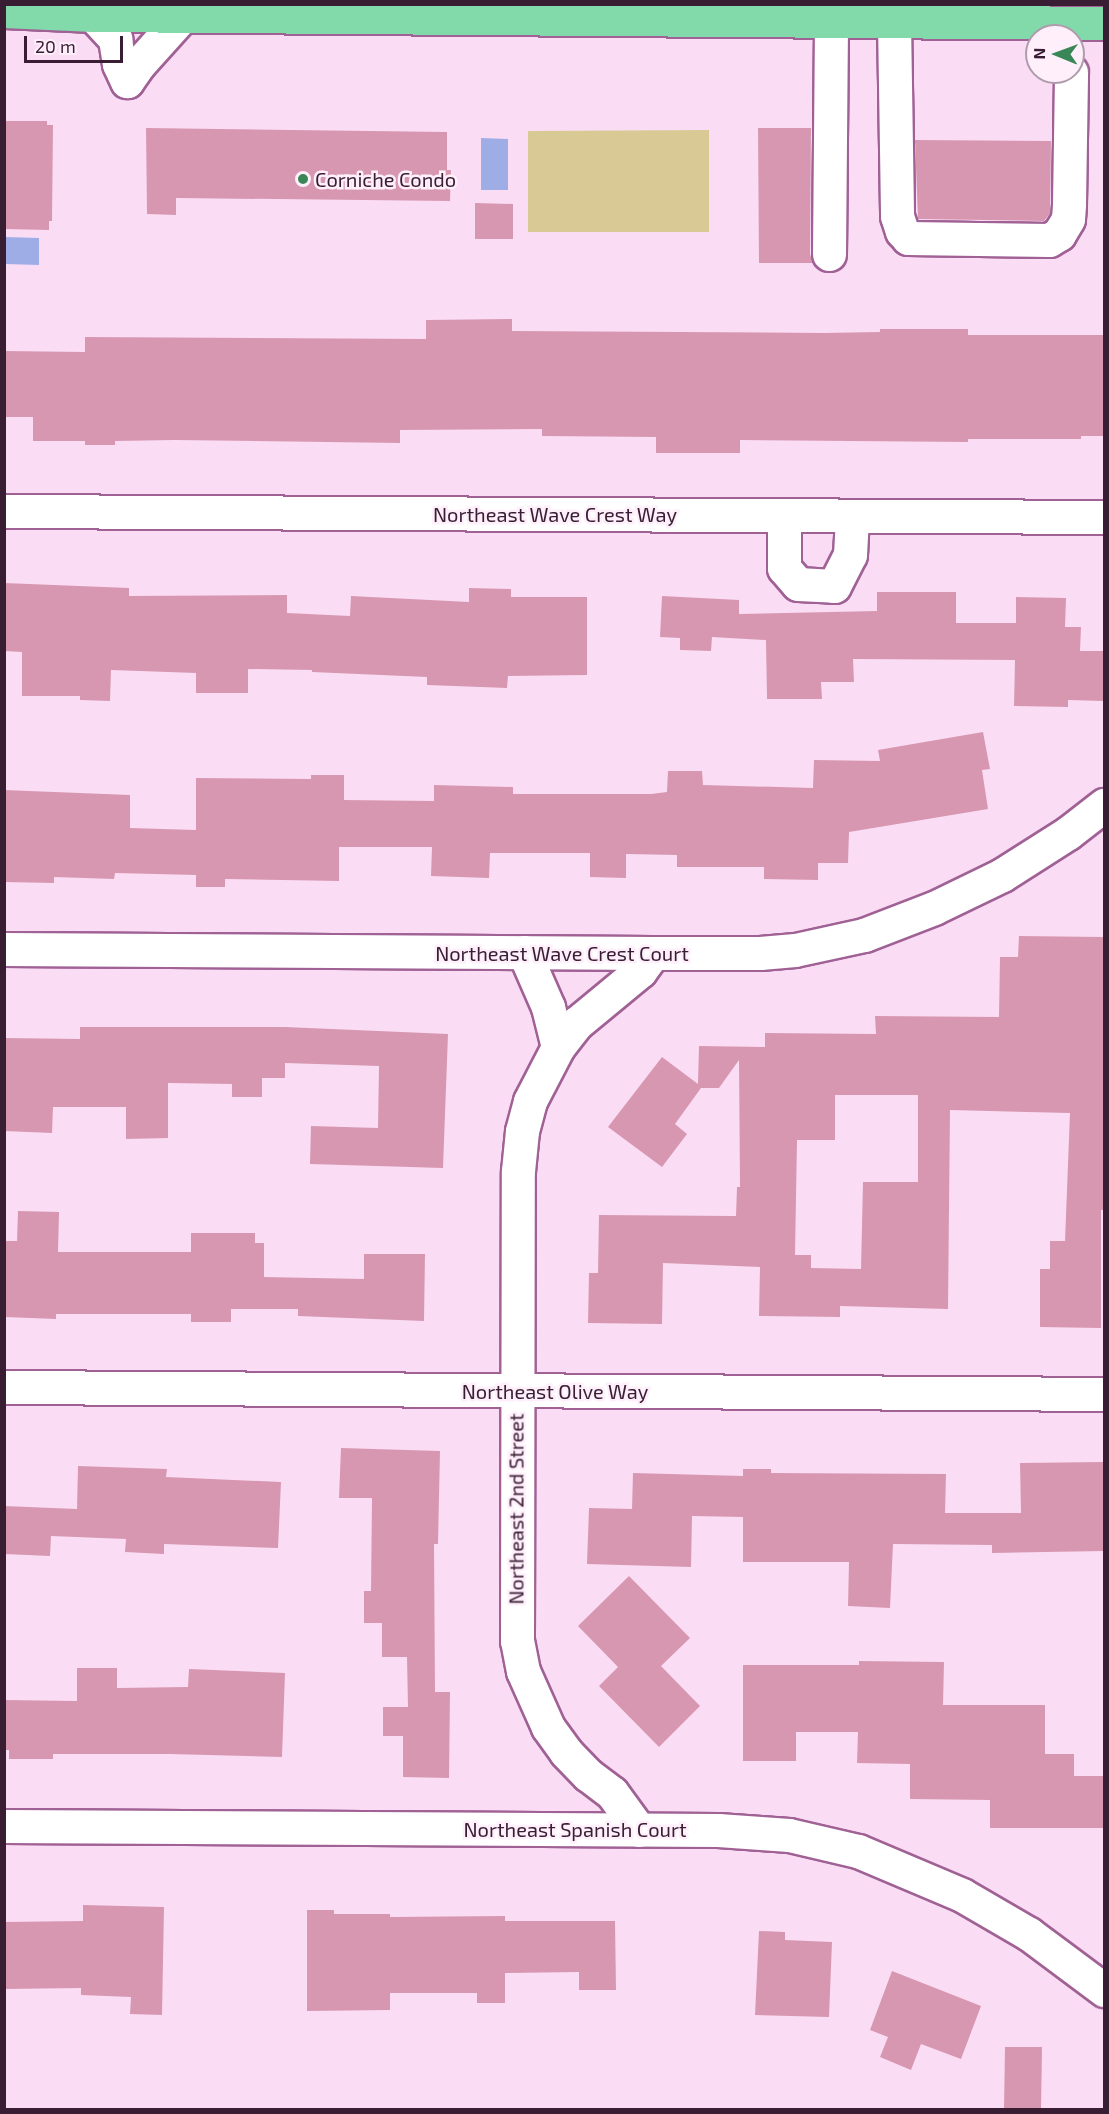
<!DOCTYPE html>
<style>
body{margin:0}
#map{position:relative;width:1109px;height:2114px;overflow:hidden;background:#faddf4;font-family:"Exo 2",sans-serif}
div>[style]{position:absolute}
.green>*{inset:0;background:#d8c995}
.water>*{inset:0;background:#9fade7}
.building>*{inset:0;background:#d897b1}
.roads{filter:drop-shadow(2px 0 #a06195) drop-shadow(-2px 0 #a06195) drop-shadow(0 2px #a06195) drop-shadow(0 -2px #a06195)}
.minor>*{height:33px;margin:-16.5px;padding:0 16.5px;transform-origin:16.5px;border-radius:16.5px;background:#fff}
.major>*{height:33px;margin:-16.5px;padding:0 16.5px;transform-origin:16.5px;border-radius:16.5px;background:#82d9a9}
.dots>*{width:16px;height:16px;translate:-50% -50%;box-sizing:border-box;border:3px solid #feeffb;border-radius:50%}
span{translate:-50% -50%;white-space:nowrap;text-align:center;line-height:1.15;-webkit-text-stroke:5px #feeffb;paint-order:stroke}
.poi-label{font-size:20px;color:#381d33}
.left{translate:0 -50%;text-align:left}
.street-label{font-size:20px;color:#381d33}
.frame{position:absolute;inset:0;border:6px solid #381d33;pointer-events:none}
.north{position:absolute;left:1025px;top:24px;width:60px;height:60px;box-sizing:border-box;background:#feeffb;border:2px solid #af9bab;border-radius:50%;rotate:271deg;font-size:16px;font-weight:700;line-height:24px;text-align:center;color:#381d33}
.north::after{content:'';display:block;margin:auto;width:21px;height:27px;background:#398756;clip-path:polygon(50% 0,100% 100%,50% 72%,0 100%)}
.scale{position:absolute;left:24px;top:36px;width:99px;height:27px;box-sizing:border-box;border:3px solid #381d33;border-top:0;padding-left:8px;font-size:18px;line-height:21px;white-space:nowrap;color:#381d33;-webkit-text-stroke:4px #feeffb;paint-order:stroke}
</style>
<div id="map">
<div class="green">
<div style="clip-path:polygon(709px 130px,709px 232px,528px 232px,528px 131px)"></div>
</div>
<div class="water">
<div style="clip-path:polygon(481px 138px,508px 139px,508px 190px,481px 190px)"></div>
<div style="clip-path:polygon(5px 237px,39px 238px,39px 265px,5px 264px)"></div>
</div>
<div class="building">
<div style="clip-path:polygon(4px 121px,47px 121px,47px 125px,53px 125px,52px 221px,49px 221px,49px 230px,4px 229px)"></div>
<div style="clip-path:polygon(146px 128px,447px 132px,447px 170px,451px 170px,450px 201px,176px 198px,176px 215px,147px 214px)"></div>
<div style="clip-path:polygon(758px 128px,811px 128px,810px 254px,813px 263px,759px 263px)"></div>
<div style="clip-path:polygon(915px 140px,1051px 141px,1050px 213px,1044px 221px,918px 219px)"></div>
<div style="clip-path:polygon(475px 203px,513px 204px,513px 239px,475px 239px)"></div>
<div style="clip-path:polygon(512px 319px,512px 331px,824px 333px,880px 332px,880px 329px,968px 329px,968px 335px,1104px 335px,1104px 436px,1081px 436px,1081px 439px,968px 439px,968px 442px,740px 440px,740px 453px,656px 453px,656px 437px,542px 436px,542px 429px,400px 430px,400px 443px,174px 440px,115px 441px,115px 445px,85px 445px,85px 441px,33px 441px,33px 417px,4px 417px,4px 351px,85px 352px,85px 337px,426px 339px,426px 320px)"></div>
<div style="clip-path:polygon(4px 583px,129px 588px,129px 596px,287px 595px,287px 613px,350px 616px,351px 596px,469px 602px,469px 588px,511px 589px,511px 597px,587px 597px,587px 675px,508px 676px,507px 688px,427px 685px,427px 677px,312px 672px,312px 670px,248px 669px,248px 693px,196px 693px,196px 673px,111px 670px,110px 701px,80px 700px,80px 696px,22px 696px,22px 652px,4px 651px)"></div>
<div style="clip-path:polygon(877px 592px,956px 592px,956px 623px,1016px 623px,1016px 597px,1066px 598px,1065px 627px,1081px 627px,1080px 651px,1104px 651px,1104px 701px,1068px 700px,1068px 707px,1014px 706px,1015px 660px,853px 659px,854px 682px,821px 682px,822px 699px,767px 699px,766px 640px,712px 637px,711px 651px,680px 650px,680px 638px,660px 637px,662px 596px,739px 600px,739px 614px,877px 611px)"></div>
<div style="clip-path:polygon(983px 732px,990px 769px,982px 770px,988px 809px,849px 832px,848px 863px,818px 863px,818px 880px,764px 879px,764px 867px,677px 867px,677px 855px,626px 854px,626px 878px,590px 877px,590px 853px,490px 853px,489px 878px,431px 876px,432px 847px,339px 847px,339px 881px,225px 879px,225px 887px,196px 887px,196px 875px,115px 873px,114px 879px,54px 877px,54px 883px,4px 882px,4px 790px,130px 795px,130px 828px,196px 830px,196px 778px,311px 779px,311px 775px,344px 775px,344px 800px,434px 801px,434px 785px,513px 787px,513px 794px,651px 794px,667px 792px,668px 771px,702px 771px,703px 785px,813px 788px,814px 760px,880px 761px,878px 750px)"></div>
<div style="clip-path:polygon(evenodd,1019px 936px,1104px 937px,1104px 1210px,1101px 1210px,1101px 1328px,1040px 1327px,1040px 1269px,1050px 1269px,1050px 1241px,1065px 1241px,1070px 1113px,950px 1110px,948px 1309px,840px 1306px,840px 1317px,759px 1316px,760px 1267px,663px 1263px,662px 1324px,588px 1323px,589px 1273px,598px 1273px,599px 1215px,736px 1216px,737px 1187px,740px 1187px,739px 1060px,719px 1088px,701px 1088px,675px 1124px,687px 1134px,662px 1167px,608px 1127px,662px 1057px,698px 1084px,699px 1046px,765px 1047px,765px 1033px,876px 1034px,875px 1016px,999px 1017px,1000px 957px,1018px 957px,1019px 936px,835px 1095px,918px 1095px,918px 1182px,863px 1182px,861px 1269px,811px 1268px,811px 1255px,795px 1255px,797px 1140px,835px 1140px,835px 1095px)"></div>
<div style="clip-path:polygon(80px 1027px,285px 1027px,448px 1034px,443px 1168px,310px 1164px,311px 1126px,378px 1128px,379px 1066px,285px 1063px,285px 1078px,262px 1078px,262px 1097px,232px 1097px,232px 1084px,168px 1083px,168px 1138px,126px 1139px,126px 1107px,53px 1107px,52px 1133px,4px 1131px,4px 1038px,80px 1039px)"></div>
<div style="clip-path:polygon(18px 1211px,59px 1212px,58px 1252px,191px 1252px,191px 1233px,255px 1233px,255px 1243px,264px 1243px,264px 1277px,364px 1279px,364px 1254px,425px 1254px,424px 1321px,298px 1316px,298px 1309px,231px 1309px,231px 1322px,191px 1322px,191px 1314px,56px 1314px,56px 1319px,4px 1317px,4px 1241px,17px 1241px)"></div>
<div style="clip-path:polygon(341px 1448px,440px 1451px,438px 1544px,434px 1544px,435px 1692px,450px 1692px,449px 1778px,403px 1777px,403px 1736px,383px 1736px,383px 1707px,408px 1707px,407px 1657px,382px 1657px,382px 1623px,364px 1623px,364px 1591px,371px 1591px,372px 1498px,339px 1498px)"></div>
<div style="clip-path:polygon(1104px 1462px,1104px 1551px,992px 1553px,992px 1545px,893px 1544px,890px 1608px,848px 1606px,849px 1562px,743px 1562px,743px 1517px,692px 1516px,691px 1567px,587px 1564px,589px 1508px,632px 1509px,633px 1473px,743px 1476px,743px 1469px,771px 1469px,771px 1473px,946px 1474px,945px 1513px,1021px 1513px,1020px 1463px)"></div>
<div style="clip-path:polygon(78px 1466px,167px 1469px,166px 1477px,281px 1482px,278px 1548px,164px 1544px,164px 1554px,125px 1552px,126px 1539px,51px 1536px,50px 1556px,4px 1554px,4px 1506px,77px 1509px)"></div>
<div style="clip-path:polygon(629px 1576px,690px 1638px,661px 1666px,700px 1706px,659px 1747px,599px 1686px,618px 1667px,578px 1626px)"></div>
<div style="clip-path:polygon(859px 1661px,944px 1662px,943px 1705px,1045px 1705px,1045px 1754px,1074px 1754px,1074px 1776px,1104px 1776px,1104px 1828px,990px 1828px,990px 1800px,910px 1799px,910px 1764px,857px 1763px,858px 1732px,796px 1732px,796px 1761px,743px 1761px,743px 1665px,859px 1665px)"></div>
<div style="clip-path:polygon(77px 1668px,117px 1668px,117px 1688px,188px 1687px,189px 1669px,285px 1673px,282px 1757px,170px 1754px,53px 1754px,53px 1759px,9px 1759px,9px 1750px,4px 1750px,4px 1700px,77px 1701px)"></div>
<div style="clip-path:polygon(83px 1905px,164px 1907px,162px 2015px,130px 2014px,131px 1997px,81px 1995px,81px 1988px,4px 1989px,4px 1922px,83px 1921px)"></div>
<div style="clip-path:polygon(307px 1910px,334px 1910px,334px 1914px,390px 1914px,390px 1917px,505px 1916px,505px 1921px,615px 1921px,616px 1990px,579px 1990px,579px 1972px,505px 1973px,505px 2003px,477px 2003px,477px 1993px,390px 1993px,390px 2010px,307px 2011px)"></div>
<div style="clip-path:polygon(759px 1931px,785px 1932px,785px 1940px,832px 1942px,829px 2017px,755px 2015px)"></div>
<div style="clip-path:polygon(892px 1971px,981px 2006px,961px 2059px,921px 2044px,911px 2070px,880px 2057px,888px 2037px,870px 2030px)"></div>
<div style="clip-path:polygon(1005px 2047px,1042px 2047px,1041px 2109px,1004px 2109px)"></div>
</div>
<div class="roads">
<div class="minor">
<div style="left:93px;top:15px;width:33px;rotate:47deg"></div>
<div style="left:115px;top:39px;width:25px;rotate:81deg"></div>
<div style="left:119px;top:64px;width:19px;rotate:65deg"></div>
<div style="left:894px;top:21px;width:195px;rotate:89.1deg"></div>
<div style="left:897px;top:216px;width:16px;rotate:72deg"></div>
<div style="left:902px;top:231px;width:9px;rotate:49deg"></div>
<div style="left:908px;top:238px;width:141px;rotate:0.8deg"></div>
<div style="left:1049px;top:240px;width:12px;rotate:-31deg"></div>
<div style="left:1059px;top:234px;width:17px;rotate:-59deg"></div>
<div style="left:1068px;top:219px;width:16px;rotate:-86deg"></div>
<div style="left:1069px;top:203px;width:131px;rotate:-89.1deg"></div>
<div style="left:127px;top:81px;width:21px;rotate:-55deg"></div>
<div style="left:139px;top:64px;width:66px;rotate:-48.1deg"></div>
<div style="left:829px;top:254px;width:234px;rotate:-89.5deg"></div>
<div style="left:4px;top:511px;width:1100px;rotate:0.31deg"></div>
<div style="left:784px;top:515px;width:53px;rotate:90deg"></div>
<div style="left:784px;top:568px;width:21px;rotate:49deg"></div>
<div style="left:798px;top:584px;width:36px;rotate:3deg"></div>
<div style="left:834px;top:586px;width:35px;rotate:-63deg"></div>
<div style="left:850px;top:555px;width:39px;rotate:-87deg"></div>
<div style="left:4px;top:949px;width:649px;rotate:0.35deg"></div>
<div style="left:653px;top:953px;width:107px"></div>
<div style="left:760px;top:953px;width:35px;rotate:-5deg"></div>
<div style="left:795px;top:950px;width:71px;rotate:-12.3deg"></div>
<div style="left:864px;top:935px;width:75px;rotate:-21.1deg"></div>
<div style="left:934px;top:908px;width:76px;rotate:-25.9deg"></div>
<div style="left:1002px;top:875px;width:78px;rotate:-32.5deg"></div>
<div style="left:1068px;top:833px;width:46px;rotate:-37.9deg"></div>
<div style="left:524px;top:952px;width:60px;rotate:66.4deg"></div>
<div style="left:548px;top:1007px;width:41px;rotate:76deg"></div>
<div style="left:4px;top:1387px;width:1100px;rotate:0.36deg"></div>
<div style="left:4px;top:1826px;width:714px;rotate:0.32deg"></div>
<div style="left:718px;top:1830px;width:71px;rotate:4deg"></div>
<div style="left:789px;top:1835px;width:71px;rotate:13.1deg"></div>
<div style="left:858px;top:1851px;width:113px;rotate:22.9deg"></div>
<div style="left:962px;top:1895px;width:78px;rotate:30.2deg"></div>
<div style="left:1029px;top:1934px;width:94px;rotate:36.7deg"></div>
<div style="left:639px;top:1830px;width:46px;rotate:-126.1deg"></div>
<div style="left:612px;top:1793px;width:30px;rotate:-143deg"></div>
<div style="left:588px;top:1775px;width:32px;rotate:-134deg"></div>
<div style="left:566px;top:1752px;width:31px;rotate:-126deg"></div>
<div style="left:548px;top:1727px;width:61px;rotate:-114.1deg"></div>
<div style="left:523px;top:1671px;width:31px;rotate:-101deg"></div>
<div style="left:517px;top:1641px;width:470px;rotate:-89.9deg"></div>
<div style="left:518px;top:1171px;width:40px;rotate:-84.3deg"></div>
<div style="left:522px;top:1131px;width:31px;rotate:-75deg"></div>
<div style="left:530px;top:1101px;width:61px;rotate:-62.6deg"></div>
<div style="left:558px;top:1047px;width:31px;rotate:-52deg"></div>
<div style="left:577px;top:1023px;width:82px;rotate:-39.5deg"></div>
<div style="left:640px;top:971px;width:22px;rotate:-54deg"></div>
</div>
<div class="major">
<div style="left:4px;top:11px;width:89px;rotate:2.6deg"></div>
<div style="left:93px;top:15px;width:1011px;rotate:0.45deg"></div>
</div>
</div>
<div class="dots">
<div style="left:303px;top:179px;background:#398756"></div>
</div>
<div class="poi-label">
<span class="left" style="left:315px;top:179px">Corniche Condo</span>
</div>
<div class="street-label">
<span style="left:555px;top:514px">Northeast Wave Crest Way</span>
<span style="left:562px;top:953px">Northeast Wave Crest Court</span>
<span style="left:555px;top:1391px">Northeast Olive Way</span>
<span style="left:516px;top:1509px;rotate:-90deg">Northeast 2nd Street</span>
<span style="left:575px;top:1829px">Northeast Spanish Court</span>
</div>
<div class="frame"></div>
<div class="north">N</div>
<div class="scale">20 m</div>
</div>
